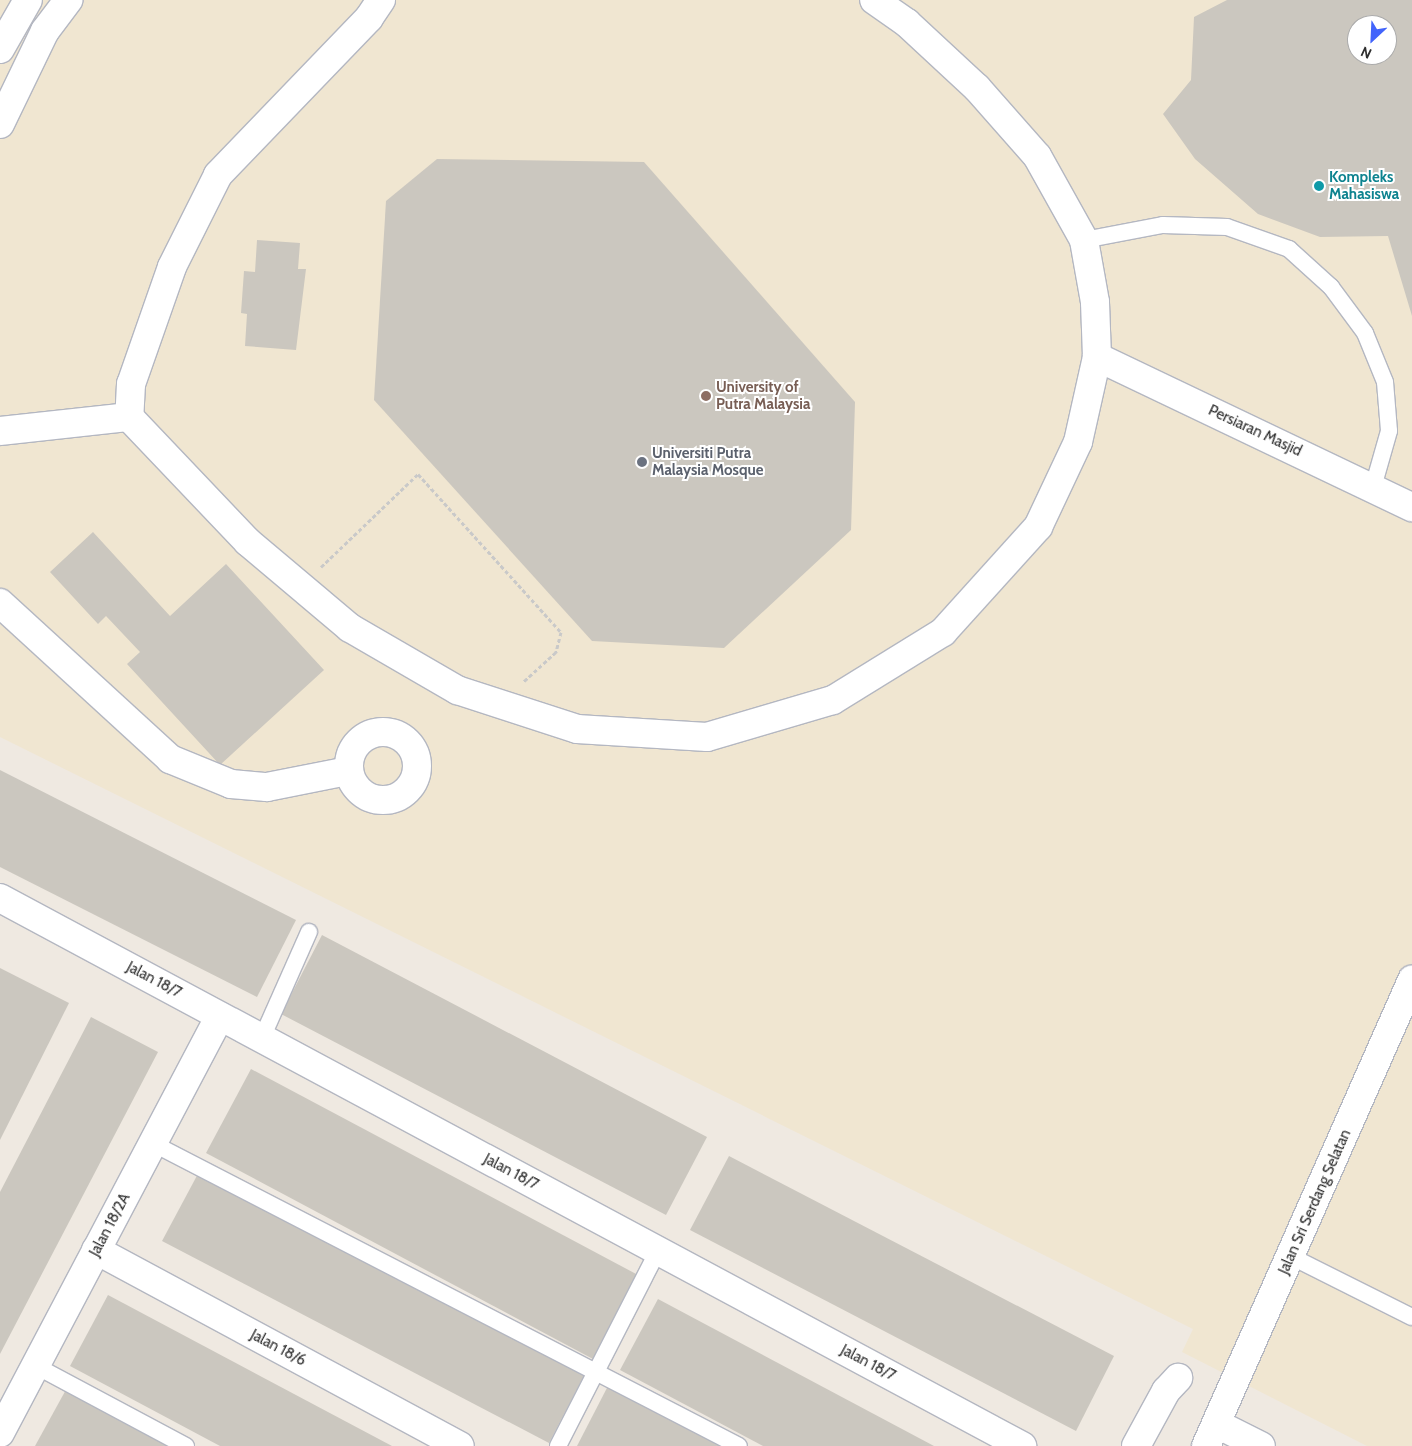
<!DOCTYPE html>
<style>
body{margin:0}
#map{position:relative;width:1412px;height:1446px;overflow:hidden;background:#efe9e1;font-family:Cabin,sans-serif}
div>[style]{position:absolute}
.education>*{inset:0;background:#f0e6d1}
.building>*{inset:0;background:#cbc7bf}
.path>*{height:3px;margin-top:-1.5px;transform-origin:0;background:repeating-linear-gradient(90deg,#c9c9c9 0 4px,transparent 0 6.5px)}
.roads{filter:drop-shadow(1px 0 #b4b7c1) drop-shadow(-1px 0 #b4b7c1) drop-shadow(0 1px #b4b7c1) drop-shadow(0 -1px #b4b7c1)}
.service>*{height:16px;margin:-8px;padding:0 8px;transform-origin:8px;border-radius:8px;background:#fff}
.minor>*{height:28px;margin:-14px;padding:0 14px;transform-origin:14px;border-radius:14px;background:#fff}
.minor>.ring{margin:-14px;padding:0;box-sizing:content-box;background:none;border:28px solid #fff;border-radius:50%}
.tertiary>*{height:28px;margin:-14px;padding:0 14px;transform-origin:14px;border-radius:14px;background:#fff}
.dots>*{width:14px;height:14px;translate:-50% -50%;box-sizing:border-box;border:2px solid #fff;border-radius:50%}
span{translate:-50% -50%;white-space:nowrap;text-align:center;line-height:1.15;-webkit-text-stroke:4px #fff;paint-order:stroke}
.culture-label{font-size:15px;color:#0d838f;font-weight:700}
.left{translate:0 -50%;text-align:left}
.education-label{font-size:15px;color:#785e54;font-weight:700}
.street-label{font-size:15px;color:#2e2e2e}
.worship-label{font-size:15px;color:#5b616d;font-weight:700}
.north{position:absolute;left:1347px;top:15px;width:50px;height:50px;box-sizing:border-box;background:#fff;border:1px solid #ababab;border-radius:50%;rotate:205deg;font-size:14px;font-weight:700;line-height:20px;text-align:center;color:#2e2e2e}
.north::after{content:'';display:block;margin:auto;width:18px;height:22px;background:#4264fb;clip-path:polygon(50% 0,100% 100%,50% 72%,0 100%)}
</style>
<div id="map">
<div class="education">
<div style="clip-path:polygon(evenodd,0 0,1412px 0,1412px 1446px,1367px 1446px,1182px 1352px,1193px 1329px,0 737px,0 0,1357px 25px,1387px 25px,1387px 55px,1357px 55px,1357px 25px)"></div>
</div>
<div class="building">
<div style="clip-path:polygon(evenodd,1227px 0,1412px 0,1412px 316px,1388px 236px,1320px 237px,1258px 214px,1195px 159px,1163px 114px,1191px 80px,1194px 17px,1227px 0,1357px 25px,1387px 25px,1387px 55px,1357px 55px,1357px 25px)"></div>
<div style="clip-path:polygon(437px 159px,644px 162px,855px 402px,851px 530px,724px 648px,592px 641px,374px 400px,386px 201px)"></div>
<div style="clip-path:polygon(257px 240px,300px 243px,298px 269px,306px 269px,296px 350px,245px 346px,247px 314px,241px 313px,244px 271px,255px 272px)"></div>
<div style="clip-path:polygon(93px 532px,170px 616px,226px 564px,324px 670px,220px 765px,127px 664px,140px 652px,106px 616px,98px 624px,50px 572px)"></div>
<div style="clip-path:polygon(0 770px,296px 920px,257px 997px,0 867px)"></div>
<div style="clip-path:polygon(322px 935px,707px 1137px,666px 1215px,281px 1014px)"></div>
<div style="clip-path:polygon(0 968px,69px 1003px,0 1140px)"></div>
<div style="clip-path:polygon(91px 1017px,158px 1052px,0 1354px,0 1192px)"></div>
<div style="clip-path:polygon(251px 1069px,638px 1275px,593px 1359px,206px 1153px)"></div>
<div style="clip-path:polygon(729px 1156px,1114px 1356px,1076px 1431px,690px 1230px)"></div>
<div style="clip-path:polygon(200px 1170px,586px 1372px,549px 1443px,162px 1241px)"></div>
<div style="clip-path:polygon(108px 1295px,392px 1446px,220px 1446px,70px 1366px)"></div>
<div style="clip-path:polygon(658px 1299px,934px 1446px,763px 1446px,620px 1370px)"></div>
<div style="clip-path:polygon(609px 1384px,728px 1446px,577px 1446px)"></div>
<div style="clip-path:polygon(68px 1386px,178px 1446px,35px 1446px)"></div>
</div>
<div class="path">
<div style="left:321px;top:567px;width:134px;rotate:-43.8deg"></div>
<div style="left:418px;top:474px;width:213px;rotate:47.9deg"></div>
<div style="left:561px;top:632px;width:21px;rotate:104deg"></div>
<div style="left:556px;top:652px;width:45px;rotate:137.7deg"></div>
</div>
<div class="roads">
<div class="service">
<div style="left:1084px;top:240px;width:80px;rotate:-10.8deg"></div>
<div style="left:1163px;top:225px;width:64px;rotate:1.8deg"></div>
<div style="left:1227px;top:227px;width:66px;rotate:19.5deg"></div>
<div style="left:1289px;top:249px;width:57px;rotate:42.1deg"></div>
<div style="left:1331px;top:287px;width:57px;rotate:53.5deg"></div>
<div style="left:1365px;top:333px;width:53px;rotate:67.8deg"></div>
<div style="left:1385px;top:382px;width:49px;rotate:85.3deg"></div>
<div style="left:1389px;top:431px;width:58px;rotate:105.9deg"></div>
<div style="left:262px;top:1038px;width:116px;rotate:-66.1deg"></div>
<div style="left:154px;top:1144px;width:658px;rotate:27.3deg"></div>
<div style="left:1290px;top:1256px;width:136px;rotate:26.6deg"></div>
<div style="left:36px;top:1366px;width:170px;rotate:28.1deg"></div>
<div style="left:558px;top:1446px;width:219px;rotate:-62.9deg"></div>
</div>
<div class="minor">
<div style="left:381px;top:0;width:22px;rotate:124deg"></div>
<div style="left:369px;top:18px;width:218px;rotate:133.9deg"></div>
<div style="left:218px;top:175px;width:103px;rotate:116.6deg"></div>
<div style="left:172px;top:267px;width:124px;rotate:109.3deg"></div>
<div style="left:131px;top:384px;width:33px;rotate:93deg"></div>
<div style="left:129px;top:417px;width:173px;rotate:46.4deg"></div>
<div style="left:248px;top:542px;width:133px;rotate:40.1deg"></div>
<div style="left:350px;top:628px;width:124px;rotate:30.1deg"></div>
<div style="left:457px;top:690px;width:126px;rotate:18deg"></div>
<div style="left:577px;top:729px;width:130px;rotate:3.5deg"></div>
<div style="left:707px;top:737px;width:131px;rotate:-16.4deg"></div>
<div style="left:833px;top:700px;width:129px;rotate:-31.7deg"></div>
<div style="left:943px;top:632px;width:142px;rotate:-47.9deg"></div>
<div style="left:1038px;top:527px;width:94px;rotate:-64.8deg"></div>
<div style="left:1078px;top:442px;width:87px;rotate:-77.4deg"></div>
<div style="left:1097px;top:357px;width:55px;rotate:-92.1deg"></div>
<div style="left:1095px;top:302px;width:63px;rotate:-100.1deg"></div>
<div style="left:1084px;top:240px;width:96px;rotate:-119.2deg"></div>
<div style="left:1037px;top:156px;width:91px;rotate:-131.4deg"></div>
<div style="left:977px;top:88px;width:96px;rotate:-137.1deg"></div>
<div style="left:907px;top:23px;width:40px;rotate:-145.1deg"></div>
<div style="left:1097px;top:357px;width:349px;rotate:25.5deg"></div>
<div style="left:0;top:431px;width:130px;rotate:-6.2deg"></div>
<div style="left:0;top:603px;width:231px;rotate:42.5deg"></div>
<div style="left:170px;top:759px;width:66px;rotate:22.3deg"></div>
<div style="left:231px;top:784px;width:36px;rotate:5deg"></div>
<div style="left:267px;top:787px;width:83px;rotate:-11.2deg"></div>
<div class="ring" style="left:349px;top:732px;width:40px;height:40px"></div>
<div style="left:0;top:898px;width:1160px;rotate:28.2deg"></div>
<div style="left:96px;top:1250px;width:413px;rotate:28.3deg"></div>
<div style="left:1217px;top:1424px;width:49px;rotate:26.6deg"></div>
<div style="left:0;top:1433px;width:471px;rotate:-62.2deg"></div>
<div style="left:1136px;top:1446px;width:63px;rotate:-61.4deg"></div>
<div style="left:1166px;top:1391px;width:18px;rotate:-47deg"></div>
</div>
<div class="tertiary">
<div style="left:0;top:49px;width:56px;rotate:-60.3deg"></div>
<div style="left:0;top:124px;width:103px;rotate:-64.2deg"></div>
<div style="left:45px;top:31px;width:39px;rotate:-53deg"></div>
<div style="left:1206px;top:1446px;width:510px;rotate:-66.15deg"></div>
</div>
</div>
<div class="dots">
<div style="left:1319px;top:186px;background:#0f9aa8"></div>
<div style="left:706px;top:396px;background:#8d6e63"></div>
<div style="left:642px;top:462px;background:#6b7280"></div>
</div>
<div class="culture-label">
<span class="left" style="left:1329px;top:186px">Kompleks<br>Mahasiswa</span>
</div>
<div class="education-label">
<span class="left" style="left:716px;top:396px">University of<br>Putra Malaysia</span>
</div>
<div class="street-label">
<span style="left:1255px;top:431px;rotate:25deg">Persiaran Masjid</span>
<span style="left:154px;top:980px;rotate:28deg">Jalan 18/7</span>
<span style="left:511px;top:1172px;rotate:28deg">Jalan 18/7</span>
<span style="left:1315px;top:1202px;rotate:-66deg">Jalan Sri Serdang Selatan</span>
<span style="left:110px;top:1225px;rotate:-62deg">Jalan 18/2A</span>
<span style="left:278px;top:1348px;rotate:28deg">Jalan 18/6</span>
<span style="left:868px;top:1363px;rotate:28deg">Jalan 18/7</span>
</div>
<div class="worship-label">
<span class="left" style="left:652px;top:462px">Universiti Putra<br>Malaysia Mosque</span>
</div>
<div class="north">N</div>
</div>
